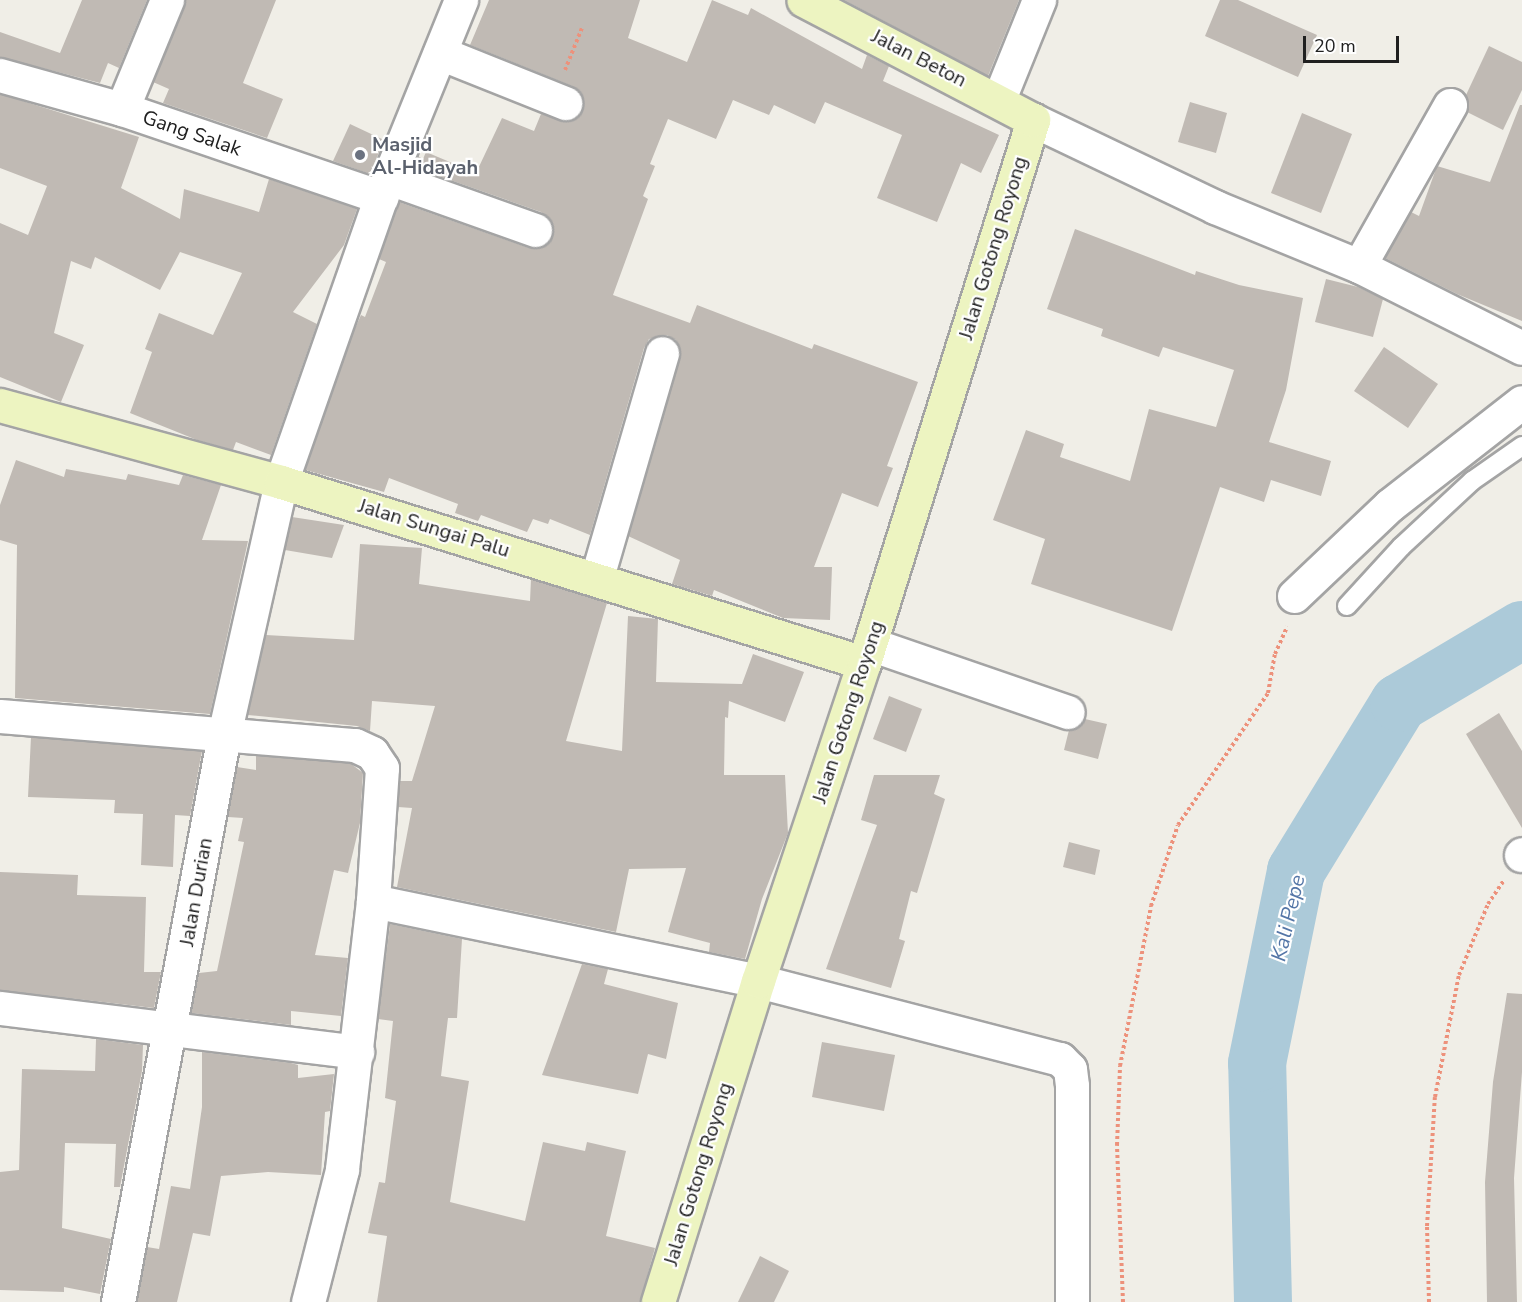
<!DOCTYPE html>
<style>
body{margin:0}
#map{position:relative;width:1522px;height:1302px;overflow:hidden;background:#f0eee7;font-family:"Nunito Sans",sans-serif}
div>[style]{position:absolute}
.river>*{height:58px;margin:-29px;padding:0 29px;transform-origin:29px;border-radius:29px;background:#accad9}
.building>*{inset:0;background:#c0bab4}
.path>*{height:4px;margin-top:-2px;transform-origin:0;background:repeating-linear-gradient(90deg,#ed917b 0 3px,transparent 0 6px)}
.roads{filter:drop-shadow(2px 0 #a4a4a4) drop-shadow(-2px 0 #a4a4a4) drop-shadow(0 2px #a4a4a4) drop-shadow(0 -2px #a4a4a4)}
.lane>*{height:18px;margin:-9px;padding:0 9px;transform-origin:9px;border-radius:9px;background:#fff}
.street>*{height:33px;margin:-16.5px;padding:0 16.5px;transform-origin:16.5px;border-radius:16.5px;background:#fff}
.secondary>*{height:33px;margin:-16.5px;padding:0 16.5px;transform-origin:16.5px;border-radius:16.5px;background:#edf4c1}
.dots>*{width:16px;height:16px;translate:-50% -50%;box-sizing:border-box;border:3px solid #fff;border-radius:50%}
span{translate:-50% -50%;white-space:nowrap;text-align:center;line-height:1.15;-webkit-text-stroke:4.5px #fff;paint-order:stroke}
.street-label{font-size:20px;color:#202020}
.worship-label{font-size:20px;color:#5b616d;font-weight:700}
.left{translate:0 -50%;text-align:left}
.water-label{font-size:21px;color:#5476a7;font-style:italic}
.scale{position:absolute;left:1303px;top:36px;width:96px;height:27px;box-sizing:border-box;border:3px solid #202020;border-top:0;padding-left:8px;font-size:18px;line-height:21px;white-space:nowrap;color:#202020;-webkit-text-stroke:4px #fff;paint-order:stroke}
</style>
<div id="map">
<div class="river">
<div style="left:1263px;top:1302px;width:239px;rotate:-91.4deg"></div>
<div style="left:1257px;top:1063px;width:196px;rotate:-78.5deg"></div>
<div style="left:1296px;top:871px;width:197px;rotate:-58.5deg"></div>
<div style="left:1399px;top:703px;width:143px;rotate:-30.7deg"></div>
</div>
<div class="building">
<div style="clip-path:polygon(82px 0,147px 0,119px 68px,108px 63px,100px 83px,0 57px,0 32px,60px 53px)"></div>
<div style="clip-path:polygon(185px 0,276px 0,243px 83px,283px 99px,267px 138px,163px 103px,169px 89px,153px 82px)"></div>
<div style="clip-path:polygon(489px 0,640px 0,628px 38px,687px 62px,712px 0,748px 15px,751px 8px,862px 69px,867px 55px,889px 66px,883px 81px,999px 135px,981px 173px,961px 163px,937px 222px,877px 198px,902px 135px,825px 102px,815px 124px,774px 105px,769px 115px,733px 100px,716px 139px,668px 119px,650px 164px,655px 166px,643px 196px,648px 199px,613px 295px,690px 323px,697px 305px,812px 349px,814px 344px,918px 382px,887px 466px,893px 468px,878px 507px,842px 493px,814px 567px,832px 567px,830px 620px,783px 618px,714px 590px,712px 596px,672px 584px,680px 560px,628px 536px,680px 358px,676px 340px,667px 335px,649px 339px,644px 348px,590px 535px,550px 519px,548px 524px,533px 519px,527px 532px,481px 515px,478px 521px,455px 513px,458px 504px,389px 478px,384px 492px,305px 470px,352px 335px,361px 315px,365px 317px,386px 262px,379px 259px,399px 202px,529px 248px,539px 248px,552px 237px,553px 226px,541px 212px,413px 167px,418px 156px,423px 159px,426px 152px,476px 173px,502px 118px,534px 131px,541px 114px,567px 122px,582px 110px,583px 100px,572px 86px,470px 45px)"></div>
<div style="clip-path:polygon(844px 0,1019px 0,988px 76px)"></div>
<div style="clip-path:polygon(1220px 0,1238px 0,1317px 35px,1298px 77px,1205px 36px)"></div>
<div style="clip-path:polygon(1489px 46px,1522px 62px,1522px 90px,1503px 130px,1467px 112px,1466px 95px)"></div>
<div style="clip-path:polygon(0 94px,139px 137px,121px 188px,180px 219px,184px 189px,259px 212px,269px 179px,357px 209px,344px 245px,293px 312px,317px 324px,271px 455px,236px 442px,233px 450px,197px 440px,130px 413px,152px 352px,145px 349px,159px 313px,213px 335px,242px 273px,180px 252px,160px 290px,95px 257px,91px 269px,71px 261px,54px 333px,84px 345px,61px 402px,0 377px,0 223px,28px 235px,47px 186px,0 168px)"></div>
<div style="clip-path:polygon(1190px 102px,1227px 113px,1216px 153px,1178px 142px)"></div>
<div style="clip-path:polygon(1520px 105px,1522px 105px,1522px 321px,1457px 294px,1385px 258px,1411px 212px,1419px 216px,1437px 166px,1490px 182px)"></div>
<div style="clip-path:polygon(1302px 113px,1352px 134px,1321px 213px,1271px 193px)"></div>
<div style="clip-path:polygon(350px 124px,384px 140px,370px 174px,333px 161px)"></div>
<div style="clip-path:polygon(1075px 229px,1195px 275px,1196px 271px,1239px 285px,1303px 298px,1286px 390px,1269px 442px,1331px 461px,1321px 496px,1271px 480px,1264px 502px,1220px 487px,1172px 631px,1031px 584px,1045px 539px,993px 520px,1026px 430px,1064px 444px,1060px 457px,1130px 481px,1149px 409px,1216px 427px,1234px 370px,1163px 347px,1159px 357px,1101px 336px,1103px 329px,1047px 309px)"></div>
<div style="clip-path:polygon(1326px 279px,1358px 287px,1383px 299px,1373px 337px,1315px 322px)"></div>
<div style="clip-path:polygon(1384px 347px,1438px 384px,1408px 428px,1354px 391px)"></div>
<div style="clip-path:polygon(16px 460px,64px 477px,66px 469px,126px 480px,128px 474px,179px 485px,183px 475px,221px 485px,202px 540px,248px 541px,210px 714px,15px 698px,17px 545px,0 540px,0 505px)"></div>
<div style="clip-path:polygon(292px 517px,344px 525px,332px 558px,285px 550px)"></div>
<div style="clip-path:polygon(360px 544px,422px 548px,419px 584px,530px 601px,531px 579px,607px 603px,566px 741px,622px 751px,628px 616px,658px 619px,656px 682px,742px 684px,753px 654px,804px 672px,785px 722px,729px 701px,728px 718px,725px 717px,724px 775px,785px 775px,788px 833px,762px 899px,745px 959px,709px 952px,710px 943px,668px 932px,686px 868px,629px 869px,616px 932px,397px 887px,412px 808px,398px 807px,400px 781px,412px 781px,435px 706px,372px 701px,370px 731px,357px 726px,248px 715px,266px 635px,354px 640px)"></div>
<div style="clip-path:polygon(889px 696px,922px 709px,906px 752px,873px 739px)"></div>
<div style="clip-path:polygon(1499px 713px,1522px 751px,1522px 828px,1466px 734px)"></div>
<div style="clip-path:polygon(1085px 719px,1107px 724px,1098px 759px,1064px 750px,1069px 730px,1080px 726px)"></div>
<div style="clip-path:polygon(31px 737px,202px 751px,190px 816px,175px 815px,173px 867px,141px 865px,143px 814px,114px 813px,115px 800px,28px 797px)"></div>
<div style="clip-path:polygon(256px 756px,350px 763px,363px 773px,360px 823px,348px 873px,334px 870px,315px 955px,348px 958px,341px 1016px,291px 1011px,291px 1025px,191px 1013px,199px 973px,217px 971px,244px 842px,238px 841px,243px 818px,228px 817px,237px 767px,256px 770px)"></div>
<div style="clip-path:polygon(874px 775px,940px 775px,934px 794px,945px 799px,917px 893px,911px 891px,899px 939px,905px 941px,891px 988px,826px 969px,877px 825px,861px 820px)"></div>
<div style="clip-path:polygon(1069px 842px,1100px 850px,1095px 875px,1063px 867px)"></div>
<div style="clip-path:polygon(0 872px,78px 875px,77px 895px,146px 897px,144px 972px,161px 972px,154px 1008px,0 990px)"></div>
<div style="clip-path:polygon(390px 924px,462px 939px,457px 1018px,448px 1018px,441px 1076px,469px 1081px,450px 1202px,525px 1221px,543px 1142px,585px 1151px,587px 1142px,626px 1151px,606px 1236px,655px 1248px,640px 1302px,377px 1302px,387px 1236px,368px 1233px,379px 1182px,385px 1183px,396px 1101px,385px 1098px,393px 1021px,378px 1019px)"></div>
<div style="clip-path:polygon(582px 964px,608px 969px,604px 984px,678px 1003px,666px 1059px,648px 1054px,638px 1094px,542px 1075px)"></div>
<div style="clip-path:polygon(1507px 993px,1522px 994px,1522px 1072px,1514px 1178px,1517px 1302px,1487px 1302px,1485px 1182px,1493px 1082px)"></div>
<div style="clip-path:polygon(96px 1039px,143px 1045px,142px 1071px,120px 1187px,114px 1187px,116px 1144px,65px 1143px,62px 1228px,111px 1239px,100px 1294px,64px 1287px,64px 1292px,0 1290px,0 1172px,19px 1170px,22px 1069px,95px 1071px)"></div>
<div style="clip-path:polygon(822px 1042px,895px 1055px,884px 1111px,812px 1097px)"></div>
<div style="clip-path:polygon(202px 1052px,291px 1063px,298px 1065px,298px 1078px,334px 1074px,330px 1111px,325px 1112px,321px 1175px,268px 1172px,221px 1176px,210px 1236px,193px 1233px,177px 1302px,137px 1302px,147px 1247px,159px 1249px,171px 1186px,190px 1189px,202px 1107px)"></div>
<div style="clip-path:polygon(760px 1256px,789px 1271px,774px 1302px,738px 1302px)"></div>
</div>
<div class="path">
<div style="left:565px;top:70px;width:45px;rotate:-68deg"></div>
<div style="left:1123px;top:1302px;width:157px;rotate:-92.2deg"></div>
<div style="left:1117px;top:1145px;width:79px;rotate:-87.8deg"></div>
<div style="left:1120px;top:1066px;width:163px;rotate:-79deg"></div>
<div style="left:1151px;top:906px;width:85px;rotate:-71.6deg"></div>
<div style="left:1178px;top:825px;width:160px;rotate:-55.7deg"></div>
<div style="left:1268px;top:693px;width:40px;rotate:-80deg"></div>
<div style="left:1275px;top:654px;width:30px;rotate:-66deg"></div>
<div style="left:1429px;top:1302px;width:76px;rotate:-91.5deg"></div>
<div style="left:1427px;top:1226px;width:129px;rotate:-86.5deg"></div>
<div style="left:1435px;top:1097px;width:124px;rotate:-78.9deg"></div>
<div style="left:1459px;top:975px;width:77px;rotate:-67.8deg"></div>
<div style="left:1488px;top:904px;width:29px;rotate:-56deg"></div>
</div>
<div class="roads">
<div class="lane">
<div style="left:1347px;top:606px;width:80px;rotate:-47.5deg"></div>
<div style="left:1401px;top:547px;width:97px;rotate:-42.9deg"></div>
<div style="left:1472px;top:481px;width:61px;rotate:-35deg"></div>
</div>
<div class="street">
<div style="left:440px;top:53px;width:135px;rotate:21.8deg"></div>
<div style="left:0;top:75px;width:127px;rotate:15.6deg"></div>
<div style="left:122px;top:109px;width:274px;rotate:18.8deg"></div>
<div style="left:999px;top:99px;width:107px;rotate:-68deg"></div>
<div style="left:122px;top:109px;width:118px;rotate:-67.6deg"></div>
<div style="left:1033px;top:120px;width:202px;rotate:25.5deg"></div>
<div style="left:1215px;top:207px;width:156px;rotate:22.3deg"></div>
<div style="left:1359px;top:266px;width:182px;rotate:26.7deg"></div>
<div style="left:389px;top:178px;width:155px;rotate:19.6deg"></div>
<div style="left:1359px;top:266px;width:185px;rotate:-60.5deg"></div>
<div style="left:597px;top:577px;width:233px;rotate:-73.8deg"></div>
<div style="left:1294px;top:596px;width:132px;rotate:-43.5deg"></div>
<div style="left:1390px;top:505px;width:167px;rotate:-38deg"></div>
<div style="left:870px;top:644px;width:209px;rotate:19deg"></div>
<div style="left:0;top:716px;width:356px;rotate:4.7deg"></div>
<div style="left:355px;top:745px;width:19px;rotate:25deg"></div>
<div style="left:372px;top:753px;width:18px;rotate:56deg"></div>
<div style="left:382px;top:768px;width:133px;rotate:93.9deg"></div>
<div style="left:373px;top:901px;width:271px;rotate:96.6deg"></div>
<div style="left:342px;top:1170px;width:136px;rotate:104.4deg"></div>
<div style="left:1521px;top:855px;width:1px;rotate:-45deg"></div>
<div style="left:373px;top:901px;width:393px;rotate:11.7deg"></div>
<div style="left:758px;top:981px;width:312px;rotate:14.5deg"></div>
<div style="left:1060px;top:1059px;width:14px;rotate:45deg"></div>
<div style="left:1070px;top:1069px;width:17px;rotate:83deg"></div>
<div style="left:1072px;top:1086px;width:216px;rotate:90deg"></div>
<div style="left:0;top:1008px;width:360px;rotate:7deg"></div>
<div style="left:118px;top:1302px;width:577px;rotate:-79.41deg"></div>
<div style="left:224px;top:735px;width:259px;rotate:-77.3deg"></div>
<div style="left:281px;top:482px;width:302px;rotate:-70.7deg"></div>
<div style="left:381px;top:197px;width:213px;rotate:-67.9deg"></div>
</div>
<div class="secondary">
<div style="left:0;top:405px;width:291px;rotate:15.3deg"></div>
<div style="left:281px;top:482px;width:610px;rotate:17.25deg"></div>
<div style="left:658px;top:1302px;width:336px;rotate:-72.7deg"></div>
<div style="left:758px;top:981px;width:335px;rotate:-71.6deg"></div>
<div style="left:864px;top:663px;width:569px;rotate:-72.71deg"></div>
<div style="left:1033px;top:120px;width:259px;rotate:-152.4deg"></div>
</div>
</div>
<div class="dots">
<div style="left:360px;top:155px;background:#6b7280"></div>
</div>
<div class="street-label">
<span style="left:919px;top:58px;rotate:27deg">Jalan Beton</span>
<span style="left:192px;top:133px;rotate:19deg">Gang Salak</span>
<span style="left:993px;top:248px;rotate:-73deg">Jalan Gotong Royong</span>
<span style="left:434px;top:528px;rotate:17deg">Jalan Sungai Palu</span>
<span style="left:848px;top:712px;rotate:-72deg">Jalan Gotong Royong</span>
<span style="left:196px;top:892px;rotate:-80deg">Jalan Durian</span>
<span style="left:698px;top:1174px;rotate:-73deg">Jalan Gotong Royong</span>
</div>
<div class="worship-label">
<span class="left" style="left:372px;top:156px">Masjid<br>Al-Hidayah</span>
</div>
<div class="water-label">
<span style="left:1288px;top:918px;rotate:-77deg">Kali Pepe</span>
</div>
<div class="scale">20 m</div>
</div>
